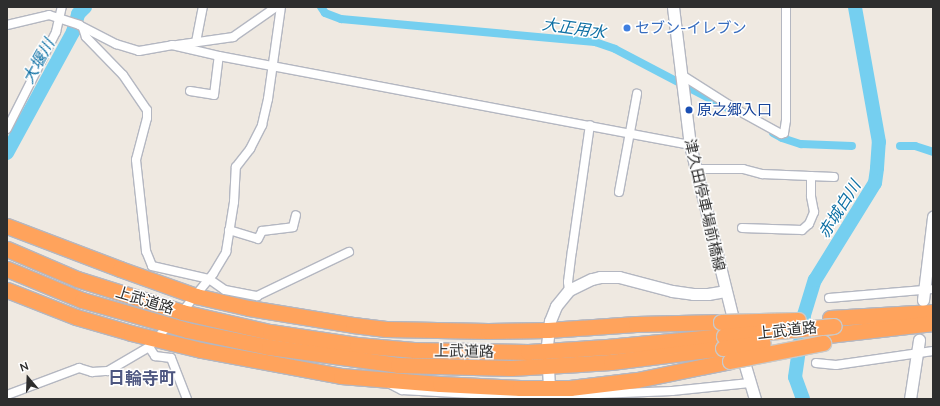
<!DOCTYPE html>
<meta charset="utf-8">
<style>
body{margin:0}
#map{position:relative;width:940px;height:406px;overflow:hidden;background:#efe9e1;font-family:Mulish,"Noto Sans JP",sans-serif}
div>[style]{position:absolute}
.canal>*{height:8px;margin:-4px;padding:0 4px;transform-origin:4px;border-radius:4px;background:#75cff0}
.river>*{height:14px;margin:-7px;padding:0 7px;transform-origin:7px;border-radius:7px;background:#75cff0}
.roads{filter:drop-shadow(1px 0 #b4b7c1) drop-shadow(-1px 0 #b4b7c1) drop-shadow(0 1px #b4b7c1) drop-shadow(0 -1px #b4b7c1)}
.street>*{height:8px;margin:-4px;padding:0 4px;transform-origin:4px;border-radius:4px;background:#fff}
.secondary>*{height:11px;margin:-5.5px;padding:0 5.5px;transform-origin:5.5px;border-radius:5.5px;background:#fff}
.highway>*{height:15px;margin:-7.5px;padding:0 7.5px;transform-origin:7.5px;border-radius:7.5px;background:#ffa35c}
.bridges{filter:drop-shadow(1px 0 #c9c9c9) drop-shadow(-1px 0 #c9c9c9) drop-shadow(0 1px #c9c9c9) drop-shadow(0 -1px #c9c9c9)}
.highway-bridge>*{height:15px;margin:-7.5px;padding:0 7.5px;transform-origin:7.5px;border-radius:7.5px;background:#ffa35c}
.dots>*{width:11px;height:11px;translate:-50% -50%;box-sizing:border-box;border:2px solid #fff;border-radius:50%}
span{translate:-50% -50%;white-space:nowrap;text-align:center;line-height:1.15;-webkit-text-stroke:3px #fff;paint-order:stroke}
.shop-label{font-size:15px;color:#366cbe}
.left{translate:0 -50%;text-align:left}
.transit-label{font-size:15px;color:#164399}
.street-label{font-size:15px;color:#2e2e2e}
.water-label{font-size:16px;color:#0d6fa3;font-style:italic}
.quarter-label{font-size:17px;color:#4d5680;font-weight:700}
.frame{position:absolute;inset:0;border:8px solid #2e2e2e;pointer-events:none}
.north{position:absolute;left:8px;top:358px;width:40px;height:40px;-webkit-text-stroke:3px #fff;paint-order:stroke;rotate:341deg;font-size:11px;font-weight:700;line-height:16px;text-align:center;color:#2e2e2e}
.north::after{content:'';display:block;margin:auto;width:14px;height:18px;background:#2e2e2e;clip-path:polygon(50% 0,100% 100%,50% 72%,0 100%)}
</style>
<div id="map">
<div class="canal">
<div style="left:321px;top:7px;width:7px;rotate:56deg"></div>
<div style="left:325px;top:13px;width:17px;rotate:21deg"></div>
<div style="left:341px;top:19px;width:255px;rotate:5.2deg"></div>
<div style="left:595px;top:42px;width:21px;rotate:19deg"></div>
<div style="left:615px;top:49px;width:133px;rotate:27.7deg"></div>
<div style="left:773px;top:133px;width:10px;rotate:29deg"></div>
<div style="left:782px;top:138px;width:20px;rotate:18deg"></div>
<div style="left:801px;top:144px;width:51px;rotate:2.2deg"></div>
<div style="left:900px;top:146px;width:15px"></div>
<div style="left:915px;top:146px;width:19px;rotate:18deg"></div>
</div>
<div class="river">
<div style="left:7px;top:153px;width:138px;rotate:-61.4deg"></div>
<div style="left:73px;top:32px;width:19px;rotate:-74deg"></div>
<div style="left:78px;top:14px;width:10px;rotate:-45deg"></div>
<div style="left:803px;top:399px;width:23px;rotate:-110deg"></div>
<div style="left:795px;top:377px;width:63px;rotate:-81.7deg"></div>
<div style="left:804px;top:315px;width:37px;rotate:-73deg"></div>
<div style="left:815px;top:280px;width:114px;rotate:-58.3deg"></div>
<div style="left:875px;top:183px;width:15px;rotate:-82deg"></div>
<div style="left:877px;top:168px;width:26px;rotate:-86deg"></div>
<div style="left:879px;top:142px;width:137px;rotate:-100.1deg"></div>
</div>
<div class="roads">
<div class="street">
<div style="left:7px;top:25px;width:43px;rotate:-13.4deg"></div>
<div style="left:49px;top:15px;width:32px;rotate:18deg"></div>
<div style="left:79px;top:25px;width:42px;rotate:27.2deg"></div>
<div style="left:116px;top:44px;width:24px;rotate:17deg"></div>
<div style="left:139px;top:51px;width:34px;rotate:-10deg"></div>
<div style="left:172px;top:45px;width:48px;rotate:13.2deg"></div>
<div style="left:219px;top:56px;width:479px;rotate:10.7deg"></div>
<div style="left:83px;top:28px;width:9px;rotate:72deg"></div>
<div style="left:86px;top:37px;width:53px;rotate:45.8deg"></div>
<div style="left:123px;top:75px;width:42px;rotate:55.6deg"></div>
<div style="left:147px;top:110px;width:8px;rotate:90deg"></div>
<div style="left:147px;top:118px;width:43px;rotate:104.7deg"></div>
<div style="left:136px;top:160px;width:92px;rotate:83.7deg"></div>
<div style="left:146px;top:251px;width:16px;rotate:68deg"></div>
<div style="left:152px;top:266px;width:58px;rotate:12.8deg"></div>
<div style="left:209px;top:279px;width:19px;rotate:35deg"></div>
<div style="left:225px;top:290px;width:33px;rotate:11deg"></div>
<div style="left:257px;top:296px;width:102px;rotate:-25.6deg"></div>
<div style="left:196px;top:42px;width:36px;rotate:-79deg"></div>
<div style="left:177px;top:45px;width:57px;rotate:-8.1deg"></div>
<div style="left:233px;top:37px;width:52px;rotate:-34.9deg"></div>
<div style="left:680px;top:74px;width:62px;rotate:32.4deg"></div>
<div style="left:732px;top:107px;width:56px;rotate:28.9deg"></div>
<div style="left:781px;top:134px;width:3px;rotate:-18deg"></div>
<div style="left:784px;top:133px;width:13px;rotate:-81deg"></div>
<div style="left:786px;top:120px;width:113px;rotate:-90deg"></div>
<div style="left:190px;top:91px;width:24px;rotate:9deg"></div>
<div style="left:214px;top:95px;width:39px;rotate:-83deg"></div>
<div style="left:7px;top:129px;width:109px;rotate:-63.2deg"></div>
<div style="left:56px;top:32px;width:26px;rotate:-77deg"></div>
<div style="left:696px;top:169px;width:47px"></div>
<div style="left:743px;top:169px;width:20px;rotate:15deg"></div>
<div style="left:762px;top:174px;width:72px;rotate:2.4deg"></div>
<div style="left:619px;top:192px;width:100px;rotate:-79.6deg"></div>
<div style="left:742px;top:228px;width:60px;rotate:1.9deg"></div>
<div style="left:802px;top:230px;width:9px;rotate:-41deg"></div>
<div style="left:809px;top:224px;width:13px;rotate:-67deg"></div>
<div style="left:814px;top:212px;width:16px;rotate:-101deg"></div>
<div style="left:811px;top:196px;width:20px;rotate:-90deg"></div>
<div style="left:229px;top:230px;width:30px;rotate:17deg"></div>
<div style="left:258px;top:239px;width:9px;rotate:-63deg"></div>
<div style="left:262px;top:231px;width:31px;rotate:-7deg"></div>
<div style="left:293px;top:227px;width:12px;rotate:-76deg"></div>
<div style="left:569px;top:290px;width:8px;rotate:-97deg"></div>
<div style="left:568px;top:282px;width:31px;rotate:-83deg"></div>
<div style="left:572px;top:251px;width:127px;rotate:-81.9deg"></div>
<div style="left:829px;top:298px;width:104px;rotate:-4.9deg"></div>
<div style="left:186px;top:307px;width:43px;rotate:-50.7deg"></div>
<div style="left:213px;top:274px;width:26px;rotate:-59deg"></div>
<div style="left:226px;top:252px;width:51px;rotate:-80.9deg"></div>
<div style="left:234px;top:202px;width:35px;rotate:-87deg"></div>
<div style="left:236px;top:167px;width:23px;rotate:-52deg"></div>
<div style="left:250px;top:149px;width:27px;rotate:-63deg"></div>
<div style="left:262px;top:125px;width:27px;rotate:-77deg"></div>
<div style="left:268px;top:99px;width:93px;rotate:-82deg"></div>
<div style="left:149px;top:347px;width:11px;rotate:56deg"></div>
<div style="left:155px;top:356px;width:16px;rotate:7deg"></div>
<div style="left:171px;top:358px;width:44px;rotate:68.7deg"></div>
<div style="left:816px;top:363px;width:20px;rotate:6deg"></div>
<div style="left:836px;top:365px;width:98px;rotate:-8.2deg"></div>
<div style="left:386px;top:382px;width:18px;rotate:27deg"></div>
<div style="left:402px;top:390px;width:122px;rotate:3.3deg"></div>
<div style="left:524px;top:397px;width:148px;rotate:-2.3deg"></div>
<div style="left:672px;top:391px;width:78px;rotate:-5.9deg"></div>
<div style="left:7px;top:395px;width:77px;rotate:-20.6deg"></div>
<div style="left:79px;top:368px;width:14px;rotate:17deg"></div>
<div style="left:92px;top:372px;width:16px;rotate:-4deg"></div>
<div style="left:108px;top:371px;width:48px;rotate:-30.3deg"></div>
<div style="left:149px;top:347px;width:28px;rotate:-48deg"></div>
</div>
<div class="secondary">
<div style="left:673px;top:7px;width:139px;rotate:83deg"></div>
<div style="left:690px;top:145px;width:187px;rotate:76.1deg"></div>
<div style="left:923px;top:300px;width:84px;rotate:-83.1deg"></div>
<div style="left:547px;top:345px;width:24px;rotate:-83deg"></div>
<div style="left:550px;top:321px;width:16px;rotate:-68deg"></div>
<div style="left:556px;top:306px;width:21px;rotate:-51deg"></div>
<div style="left:569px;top:290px;width:25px;rotate:-26deg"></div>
<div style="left:592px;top:279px;width:8px;rotate:-14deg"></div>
<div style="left:600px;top:277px;width:19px"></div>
<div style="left:619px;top:277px;width:55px;rotate:14.8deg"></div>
<div style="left:672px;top:291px;width:21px;rotate:8deg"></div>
<div style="left:693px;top:294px;width:15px"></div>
<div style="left:708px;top:294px;width:17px;rotate:-10deg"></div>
<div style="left:741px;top:352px;width:49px;rotate:73.4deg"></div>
<div style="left:548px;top:368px;width:20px;rotate:87deg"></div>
<div style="left:910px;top:399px;width:60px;rotate:-81.3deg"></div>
</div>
<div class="highway">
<div style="left:7px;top:226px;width:121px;rotate:20.8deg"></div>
<div style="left:120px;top:269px;width:81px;rotate:19.6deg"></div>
<div style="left:196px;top:296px;width:54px;rotate:12.8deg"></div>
<div style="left:249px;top:308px;width:105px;rotate:9.3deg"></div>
<div style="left:353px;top:325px;width:33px;rotate:7deg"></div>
<div style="left:386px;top:329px;width:102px;rotate:1.1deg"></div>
<div style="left:488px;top:331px;width:60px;rotate:-1deg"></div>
<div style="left:548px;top:330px;width:88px;rotate:-3.9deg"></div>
<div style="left:636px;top:324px;width:85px;rotate:-1.3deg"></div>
<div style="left:7px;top:249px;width:76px;rotate:23.2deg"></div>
<div style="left:77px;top:279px;width:110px;rotate:17.4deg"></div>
<div style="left:182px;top:312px;width:90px;rotate:12.8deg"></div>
<div style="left:270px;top:332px;width:88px;rotate:8.5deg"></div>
<div style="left:357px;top:345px;width:57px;rotate:5deg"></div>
<div style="left:414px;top:350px;width:114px;rotate:1deg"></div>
<div style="left:528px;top:352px;width:79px;rotate:-3.6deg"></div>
<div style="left:607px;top:347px;width:118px;rotate:-5.4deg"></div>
<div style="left:7px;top:269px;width:81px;rotate:22.5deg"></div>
<div style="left:82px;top:300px;width:109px;rotate:15.9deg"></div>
<div style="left:187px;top:330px;width:84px;rotate:11.7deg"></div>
<div style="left:269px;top:347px;width:130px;rotate:7.9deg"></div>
<div style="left:398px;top:365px;width:113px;rotate:1.5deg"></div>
<div style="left:511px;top:368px;width:100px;rotate:-3.4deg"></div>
<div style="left:611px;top:362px;width:113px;rotate:-7.1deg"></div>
<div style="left:7px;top:290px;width:74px;rotate:21.4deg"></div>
<div style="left:76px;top:317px;width:57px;rotate:16.2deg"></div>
<div style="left:131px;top:333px;width:72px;rotate:13.7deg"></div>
<div style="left:201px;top:350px;width:142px;rotate:10.5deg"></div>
<div style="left:341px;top:376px;width:99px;rotate:4.6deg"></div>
<div style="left:440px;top:384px;width:80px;rotate:2.9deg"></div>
<div style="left:520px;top:388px;width:50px"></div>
<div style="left:570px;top:388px;width:67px;rotate:-6.8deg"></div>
<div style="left:637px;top:380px;width:95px;rotate:-11.5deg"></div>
<div style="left:830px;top:318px;width:103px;rotate:-3.3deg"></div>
<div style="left:828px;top:335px;width:106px;rotate:-6.5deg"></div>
</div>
</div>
<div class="bridges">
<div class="highway-bridge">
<div style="left:721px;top:322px;width:77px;rotate:-1.5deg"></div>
<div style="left:724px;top:336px;width:110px;rotate:-5.2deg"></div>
<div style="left:723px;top:348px;width:40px;rotate:-7.1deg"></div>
<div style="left:730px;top:361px;width:95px;rotate:-11deg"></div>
</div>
</div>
<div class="dots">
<div style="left:627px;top:28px;background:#3f7fe0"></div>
<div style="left:689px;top:110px;background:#1a4fb4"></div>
</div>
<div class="shop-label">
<span class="left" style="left:635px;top:28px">セブン-イレブン</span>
</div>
<div class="transit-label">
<span class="left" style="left:697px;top:110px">原之郷入口</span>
</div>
<div class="street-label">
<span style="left:705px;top:205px;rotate:77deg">津久田停車場前橋線</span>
<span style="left:145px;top:300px;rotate:17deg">上武道路</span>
<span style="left:787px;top:330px;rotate:-6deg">上武道路</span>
<span style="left:464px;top:351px;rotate:1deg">上武道路</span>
</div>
<div class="water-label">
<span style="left:574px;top:28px;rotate:8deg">大正用水</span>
<span style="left:38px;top:61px;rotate:-61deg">大堰川</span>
<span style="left:839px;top:209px;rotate:-58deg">赤城白川</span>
</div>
<div class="quarter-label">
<span style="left:142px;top:378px">日輪寺町</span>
</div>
<div class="frame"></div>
<div class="north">N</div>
</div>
